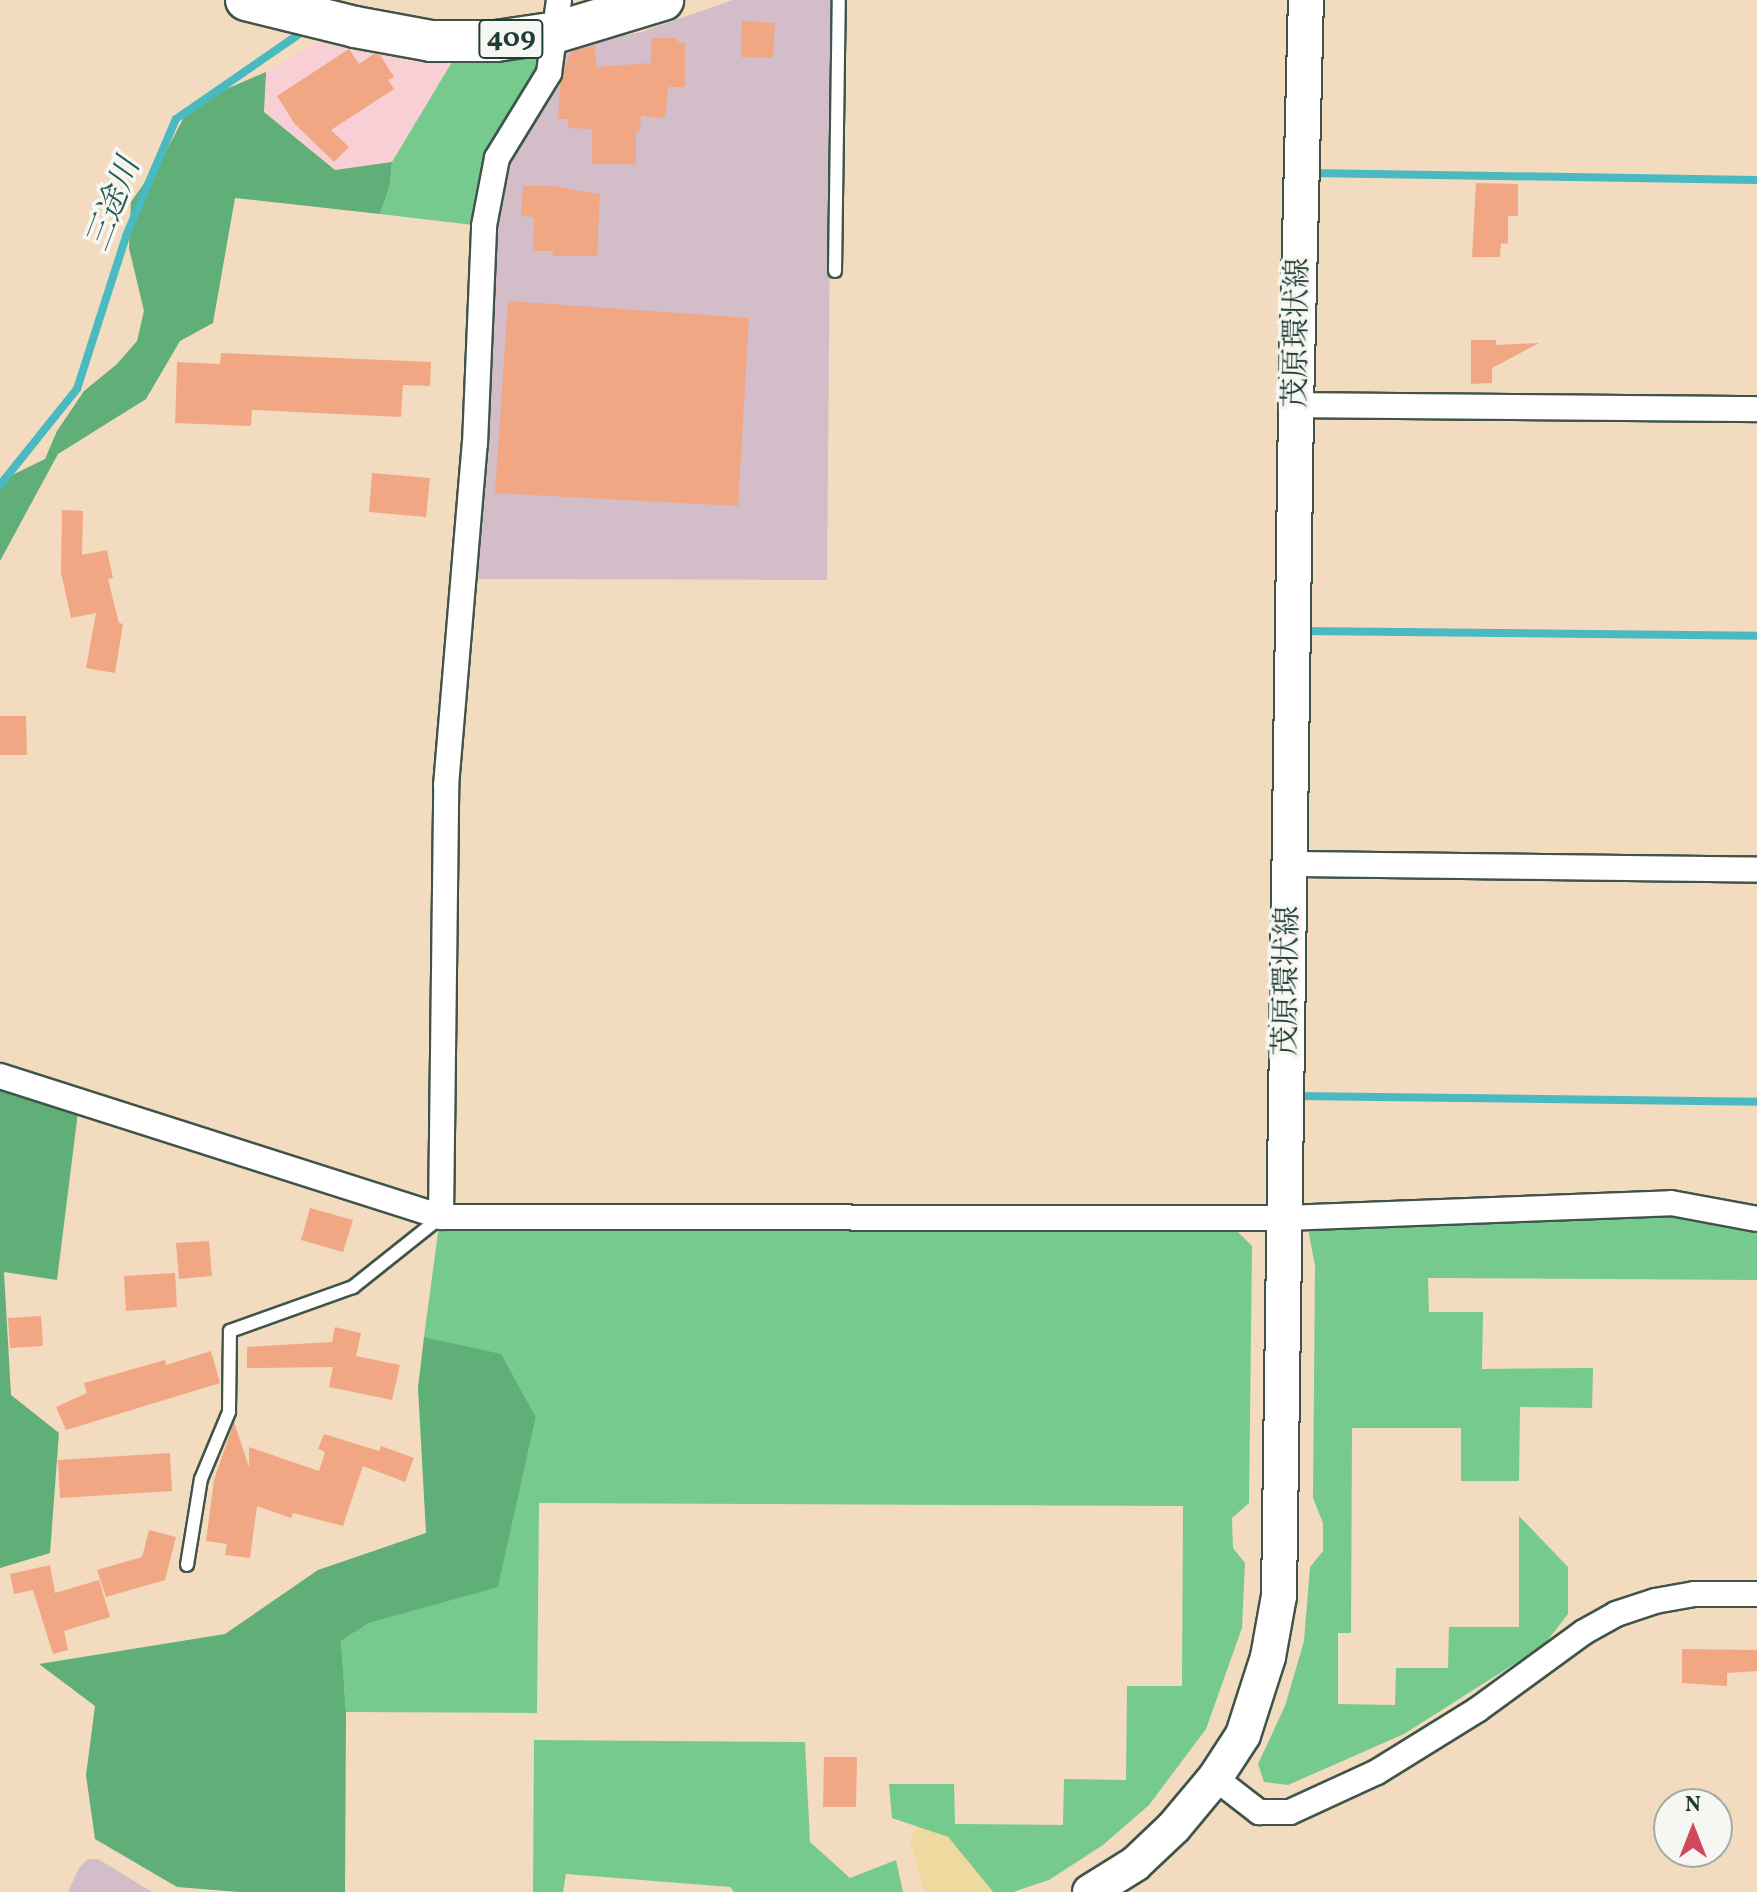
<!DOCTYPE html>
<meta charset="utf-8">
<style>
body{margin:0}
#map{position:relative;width:1757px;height:1892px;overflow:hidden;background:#f3dbc0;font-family:Vollkorn,"Noto Serif JP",serif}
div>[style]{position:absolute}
.built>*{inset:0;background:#f7cfd5}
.industrial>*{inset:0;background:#d2bdc8}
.green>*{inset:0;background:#76ca8d}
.forest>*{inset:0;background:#60ae78}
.sand>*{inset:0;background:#eeda9e}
.stream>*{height:8px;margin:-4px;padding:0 4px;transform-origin:4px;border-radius:4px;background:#4ab9c0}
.building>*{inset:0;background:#f1a684}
.roads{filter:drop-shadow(2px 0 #3f5549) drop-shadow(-2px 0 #3f5549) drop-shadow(0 2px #3f5549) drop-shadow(0 -2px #3f5549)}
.service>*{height:12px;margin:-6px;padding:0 6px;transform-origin:6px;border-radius:6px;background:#fff}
.minor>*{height:24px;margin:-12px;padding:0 12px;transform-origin:12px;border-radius:12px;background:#fff}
.secondary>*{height:34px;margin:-17px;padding:0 17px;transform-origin:17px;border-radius:17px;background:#fff}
.trunk>*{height:40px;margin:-20px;padding:0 20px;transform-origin:20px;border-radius:20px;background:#fff}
span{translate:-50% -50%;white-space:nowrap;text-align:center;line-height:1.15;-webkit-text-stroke:7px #f6f6f2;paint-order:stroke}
.shield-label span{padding:2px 6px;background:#f6f6f2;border:2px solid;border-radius:6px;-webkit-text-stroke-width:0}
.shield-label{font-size:28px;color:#1f3d34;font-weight:700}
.street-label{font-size:30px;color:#1f3d34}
.water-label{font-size:32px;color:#2a5c57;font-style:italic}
.north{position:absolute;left:1653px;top:1788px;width:80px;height:80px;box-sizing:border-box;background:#f6f6f2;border:2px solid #a0aca6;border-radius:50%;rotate:0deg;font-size:22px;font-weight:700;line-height:32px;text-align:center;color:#1f3d34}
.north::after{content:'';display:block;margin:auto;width:28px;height:36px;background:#d1495b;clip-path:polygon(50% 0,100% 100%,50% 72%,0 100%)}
</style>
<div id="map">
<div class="built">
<div style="clip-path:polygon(318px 41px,452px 62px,392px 162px,335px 170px,264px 112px,266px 72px)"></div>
</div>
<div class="industrial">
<div style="clip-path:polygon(733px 0,832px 0,827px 580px,471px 579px,494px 235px,506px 158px,570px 47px,641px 32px)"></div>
<div style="clip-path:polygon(88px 1859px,98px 1859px,152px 1892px,68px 1892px,79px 1868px)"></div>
</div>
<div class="green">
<div style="clip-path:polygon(550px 57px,473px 225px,380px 214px,390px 185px,392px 162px,452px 62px)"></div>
<div style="clip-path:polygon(1675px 1209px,1757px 1227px,1757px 1280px,1428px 1278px,1429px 1312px,1483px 1312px,1482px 1369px,1593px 1368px,1592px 1408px,1520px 1407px,1519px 1481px,1461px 1481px,1461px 1428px,1352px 1428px,1351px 1633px,1338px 1633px,1338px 1704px,1395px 1705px,1396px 1668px,1448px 1668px,1449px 1627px,1519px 1627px,1519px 1516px,1568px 1567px,1568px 1614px,1544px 1645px,1404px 1734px,1288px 1785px,1264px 1782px,1258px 1764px,1285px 1706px,1304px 1641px,1310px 1567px,1323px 1551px,1323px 1523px,1313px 1498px,1315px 1266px,1307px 1223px)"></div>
<div style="clip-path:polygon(439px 1225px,1231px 1225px,1252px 1246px,1249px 1503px,1232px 1518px,1233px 1548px,1245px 1563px,1242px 1628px,1206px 1729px,1149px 1805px,1103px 1845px,1049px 1880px,1013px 1892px,993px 1892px,948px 1837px,892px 1818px,889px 1784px,954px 1784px,955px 1824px,1063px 1825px,1064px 1779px,1126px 1780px,1127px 1686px,1182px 1686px,1183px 1506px,539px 1503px,537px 1713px,346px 1712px,341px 1641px,369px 1623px,498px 1586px,536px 1417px,501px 1355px,424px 1337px)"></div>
<div style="clip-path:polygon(534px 1740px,805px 1742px,810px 1842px,850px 1878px,896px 1860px,903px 1892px,734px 1892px,730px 1887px,566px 1874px,563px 1892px,533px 1892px)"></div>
</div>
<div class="forest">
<div style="clip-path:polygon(266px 72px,264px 112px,335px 170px,392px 162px,390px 185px,380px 214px,235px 198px,213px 323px,180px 341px,146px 399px,58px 454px,0 561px,0 481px,45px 459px,57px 431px,84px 391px,117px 364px,137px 341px,144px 311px,129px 248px,131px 202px,164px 155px,191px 104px)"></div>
<div style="clip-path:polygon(0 1084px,78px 1112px,57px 1280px,4px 1272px,11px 1395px,59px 1433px,50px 1553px,0 1568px)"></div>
<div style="clip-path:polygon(424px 1337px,501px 1354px,536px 1417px,498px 1587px,369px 1623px,341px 1641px,346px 1712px,345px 1892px,239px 1892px,177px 1887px,95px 1839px,86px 1775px,95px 1706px,39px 1664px,225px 1634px,318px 1570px,426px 1533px,418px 1388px)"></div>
</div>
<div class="sand">
<div style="clip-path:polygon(917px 1827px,948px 1837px,993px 1892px,924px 1892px,910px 1841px)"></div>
</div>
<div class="stream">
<div style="left:1311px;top:173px;width:446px;rotate:0.9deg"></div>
<div style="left:0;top:485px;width:123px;rotate:-51.3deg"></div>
<div style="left:77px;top:389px;width:161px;rotate:-72.2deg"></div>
<div style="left:126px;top:236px;width:127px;rotate:-66.9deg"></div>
<div style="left:176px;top:119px;width:160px;rotate:-34.6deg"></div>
<div style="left:1303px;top:631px;width:454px;rotate:0.6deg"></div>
<div style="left:1295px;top:1096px;width:462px;rotate:0.7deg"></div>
</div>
<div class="building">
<div style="clip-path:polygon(742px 21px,775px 23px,773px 58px,741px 57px)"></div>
<div style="clip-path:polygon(651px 38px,677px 38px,677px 43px,685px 43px,685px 87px,668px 87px,665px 118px,641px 116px,640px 131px,636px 131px,636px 164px,592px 164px,592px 129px,568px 128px,568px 119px,558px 119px,560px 85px,565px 66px,572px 51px,595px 45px,596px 67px,651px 63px)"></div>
<div style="clip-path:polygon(349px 49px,359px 64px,374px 54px,380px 55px,394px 77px,388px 80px,394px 89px,331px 130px,349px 147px,334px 162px,294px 123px,277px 96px)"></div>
<div style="clip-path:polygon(1476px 183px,1518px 184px,1518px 216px,1508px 216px,1508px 244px,1501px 243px,1500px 257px,1472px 257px)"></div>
<div style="clip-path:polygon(523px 186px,552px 186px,600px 194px,597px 256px,553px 256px,553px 251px,533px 251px,534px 217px,521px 216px)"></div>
<div style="clip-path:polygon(508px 301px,749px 318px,738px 506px,495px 493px)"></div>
<div style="clip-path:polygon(1471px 340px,1496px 340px,1496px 345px,1539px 343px,1492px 368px,1492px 383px,1471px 384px)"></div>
<div style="clip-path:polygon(221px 353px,431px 362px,430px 386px,403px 385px,401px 417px,252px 410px,251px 426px,175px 423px,177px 362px,220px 364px)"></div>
<div style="clip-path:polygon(372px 473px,430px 478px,426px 517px,369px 512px)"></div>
<div style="clip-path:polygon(62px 510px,83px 511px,82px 555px,107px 550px,113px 578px,108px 579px,119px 623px,123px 624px,115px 673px,86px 668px,96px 613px,71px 618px,61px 573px)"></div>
<div style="clip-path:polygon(0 716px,26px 716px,27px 755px,0 755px)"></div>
<div style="clip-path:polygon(310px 1208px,353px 1220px,343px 1252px,301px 1240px)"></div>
<div style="clip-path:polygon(209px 1241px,212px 1276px,179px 1279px,176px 1243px)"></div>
<div style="clip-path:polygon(175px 1273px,177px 1307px,126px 1311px,124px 1276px)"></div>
<div style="clip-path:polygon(41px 1316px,43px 1346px,10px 1348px,8px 1318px)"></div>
<div style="clip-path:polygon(335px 1327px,361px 1333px,356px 1356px,400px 1365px,392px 1400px,329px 1387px,333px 1367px,247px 1368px,247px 1347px,332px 1342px)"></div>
<div style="clip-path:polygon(211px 1351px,220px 1383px,66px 1430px,56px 1407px,87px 1393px,84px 1383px,165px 1360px,166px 1365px)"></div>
<div style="clip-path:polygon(234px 1422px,249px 1467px,249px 1447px,319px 1471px,325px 1452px,318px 1449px,324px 1434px,379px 1451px,381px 1446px,414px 1458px,405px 1482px,363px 1466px,343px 1526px,293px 1513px,291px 1518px,257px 1506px,250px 1558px,225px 1555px,227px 1544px,206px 1541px,214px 1480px)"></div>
<div style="clip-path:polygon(170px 1453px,172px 1491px,60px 1498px,58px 1460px)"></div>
<div style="clip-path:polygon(149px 1530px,176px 1537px,165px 1580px,106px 1597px,97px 1570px,142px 1557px)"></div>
<div style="clip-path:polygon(50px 1565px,55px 1593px,99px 1580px,110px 1617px,64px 1631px,68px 1650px,53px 1654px,33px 1590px,14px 1594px,10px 1574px)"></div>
<div style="clip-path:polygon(1682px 1649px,1757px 1650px,1757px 1671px,1727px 1673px,1727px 1686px,1682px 1683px)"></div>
<div style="clip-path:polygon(824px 1757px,857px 1757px,856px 1807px,823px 1807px)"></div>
</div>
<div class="roads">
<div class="service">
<div style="left:835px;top:271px;width:271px;rotate:-89.2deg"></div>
<div style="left:187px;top:1565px;width:87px;rotate:-80.8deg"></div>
<div style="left:201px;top:1479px;width:73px;rotate:-67.3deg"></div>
<div style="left:229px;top:1412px;width:81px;rotate:-89.3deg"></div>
<div style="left:230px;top:1331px;width:131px;rotate:-19.7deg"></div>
<div style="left:353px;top:1287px;width:112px;rotate:-38.5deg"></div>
</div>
<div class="minor">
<div style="left:1296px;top:405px;width:461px;rotate:0.5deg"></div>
<div style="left:1290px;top:864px;width:467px;rotate:0.7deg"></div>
<div style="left:0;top:1076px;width:463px;rotate:17.7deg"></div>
<div style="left:441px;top:1217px;width:844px;rotate:0.07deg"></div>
<div style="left:1285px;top:1218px;width:386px;rotate:-2.2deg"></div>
<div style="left:1671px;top:1203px;width:87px;rotate:10.5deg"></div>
<div style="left:441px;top:1217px;width:431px;rotate:-89.3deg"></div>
<div style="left:446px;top:786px;width:343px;rotate:-85.2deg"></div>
<div style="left:475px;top:444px;width:218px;rotate:-87.6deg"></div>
<div style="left:484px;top:226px;width:69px;rotate:-79.2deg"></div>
<div style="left:497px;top:158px;width:100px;rotate:-58.5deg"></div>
<div style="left:549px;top:73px;width:74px;rotate:-82.2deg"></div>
<div style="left:1215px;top:1778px;width:56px;rotate:37.7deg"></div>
<div style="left:1259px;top:1812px;width:31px"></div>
<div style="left:1290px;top:1812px;width:96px;rotate:-24.7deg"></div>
<div style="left:1377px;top:1772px;width:118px;rotate:-31.8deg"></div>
<div style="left:1477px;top:1710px;width:132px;rotate:-36.1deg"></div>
<div style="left:1584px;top:1632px;width:37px;rotate:-29deg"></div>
<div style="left:1616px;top:1614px;width:41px;rotate:-18.4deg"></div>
<div style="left:1655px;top:1601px;width:40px;rotate:-10deg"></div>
<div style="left:1694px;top:1594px;width:63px"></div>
</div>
<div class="secondary">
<div style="left:1090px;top:1892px;width:53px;rotate:-31.9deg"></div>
<div style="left:1135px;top:1864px;width:54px;rotate:-43.5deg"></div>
<div style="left:1174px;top:1827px;width:64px;rotate:-50.1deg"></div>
<div style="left:1215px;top:1778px;width:51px;rotate:-56.9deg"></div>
<div style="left:1243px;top:1735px;width:82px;rotate:-72.2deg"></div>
<div style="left:1268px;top:1657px;width:62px;rotate:-79.8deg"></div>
<div style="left:1279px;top:1596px;width:1191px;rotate:-89.18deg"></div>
<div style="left:1296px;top:405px;width:405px;rotate:-88.6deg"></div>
</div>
<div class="trunk">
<div style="left:246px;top:0;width:112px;rotate:13.9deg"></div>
<div style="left:355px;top:27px;width:77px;rotate:10.4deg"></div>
<div style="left:431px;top:41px;width:65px"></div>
<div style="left:496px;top:41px;width:62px;rotate:-8.4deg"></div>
<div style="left:557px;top:32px;width:111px;rotate:-16.8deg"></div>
</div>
</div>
<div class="shield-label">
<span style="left:511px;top:39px">409</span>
</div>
<div class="street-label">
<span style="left:1298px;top:333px;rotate:-89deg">茂原環状線</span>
<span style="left:1288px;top:981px;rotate:-89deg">茂原環状線</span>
</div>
<div class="water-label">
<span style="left:115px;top:205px;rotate:-69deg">三途川</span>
</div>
<div class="north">N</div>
</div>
